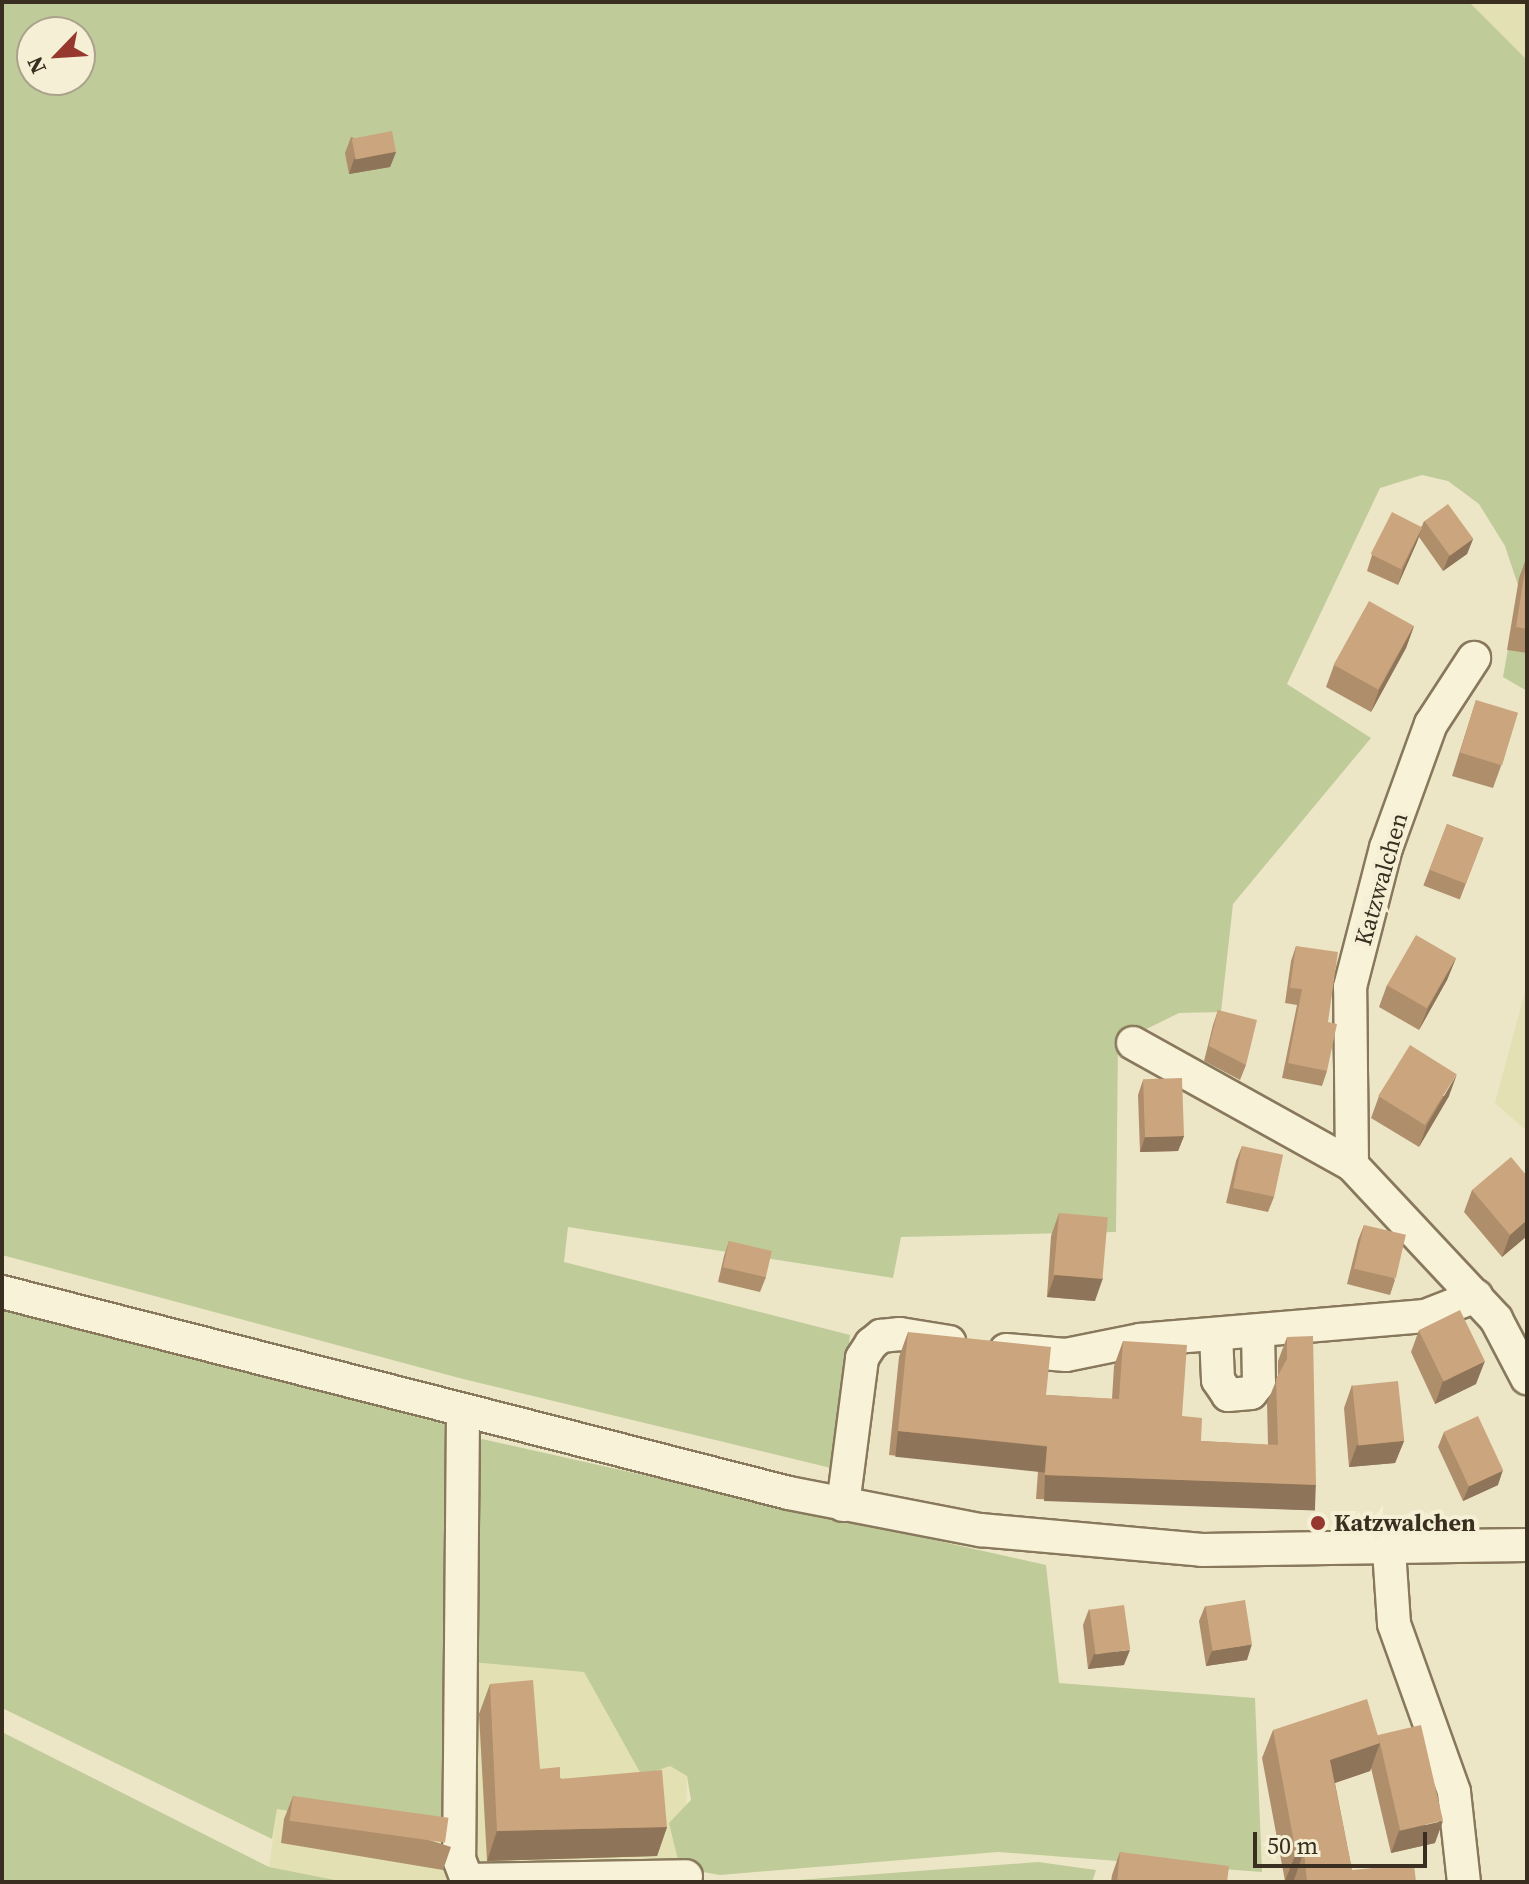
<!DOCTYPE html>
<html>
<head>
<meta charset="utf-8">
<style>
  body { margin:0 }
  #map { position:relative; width:1529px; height:1884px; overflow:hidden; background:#ede6c6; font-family:"Source Serif 4",serif }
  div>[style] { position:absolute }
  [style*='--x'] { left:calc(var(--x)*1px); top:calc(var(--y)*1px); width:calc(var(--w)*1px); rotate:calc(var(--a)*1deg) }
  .farmland>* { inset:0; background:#e3e0b3 }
  .green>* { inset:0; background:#c0cb9a }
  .roads { filter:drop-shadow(2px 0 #88785c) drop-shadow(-2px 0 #88785c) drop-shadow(0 2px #88785c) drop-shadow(0 -2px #88785c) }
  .minor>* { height:32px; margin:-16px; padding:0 16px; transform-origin:16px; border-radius:16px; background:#f8f2d9 }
  .wall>* { inset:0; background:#af8e6c; transform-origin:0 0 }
  .shaded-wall>* { inset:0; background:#8e7458; transform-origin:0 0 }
  .building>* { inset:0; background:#cba57d; transform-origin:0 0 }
  .dots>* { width:22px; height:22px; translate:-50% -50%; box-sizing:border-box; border:4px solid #f5efd5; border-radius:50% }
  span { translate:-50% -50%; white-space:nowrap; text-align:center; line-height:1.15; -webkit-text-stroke:8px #f5efd5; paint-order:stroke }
  .street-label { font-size:24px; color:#392e1f }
  .poi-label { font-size:24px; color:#392e1f; font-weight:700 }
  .left { translate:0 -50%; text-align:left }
  .frame { position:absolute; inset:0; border:4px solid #392e1f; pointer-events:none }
  .north { position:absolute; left:16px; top:16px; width:80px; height:80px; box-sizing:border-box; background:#f5efd5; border:2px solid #aaa28c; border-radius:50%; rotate:245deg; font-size:22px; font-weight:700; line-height:32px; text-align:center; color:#392e1f }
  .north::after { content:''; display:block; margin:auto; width:28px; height:36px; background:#96382d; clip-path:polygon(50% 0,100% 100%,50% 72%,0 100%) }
  .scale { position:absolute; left:1253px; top:1832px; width:174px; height:36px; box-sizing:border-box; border:4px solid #392e1f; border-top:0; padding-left:10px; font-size:24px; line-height:28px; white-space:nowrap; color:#392e1f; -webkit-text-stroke:6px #f5efd5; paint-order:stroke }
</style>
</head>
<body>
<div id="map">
  <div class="farmland">
    <div style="clip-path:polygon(1469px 2px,1527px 2px,1527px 60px,1482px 16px)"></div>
    <div style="clip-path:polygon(1527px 984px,1527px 1131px,1495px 1103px)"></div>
    <div style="clip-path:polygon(470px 1662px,584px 1672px,642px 1776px,670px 1766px,687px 1776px,685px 1882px,345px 1882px,269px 1867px,277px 1809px)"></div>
  </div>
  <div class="green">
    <div style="clip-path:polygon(evenodd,2px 2px,1469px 2px,1527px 60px,1527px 691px,1503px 677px,1519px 588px,1505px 546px,1479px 504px,1448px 481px,1422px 475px,1380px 488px,1287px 684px,1371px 738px,1233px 904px,1221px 1012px,1179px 1013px,1118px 1043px,1116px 1232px,901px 1237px,893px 1278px,568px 1227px,564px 1262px,850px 1335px,835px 1469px,463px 1379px,2px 1255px,2px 2px,32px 32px,80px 32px,80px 80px,32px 80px,32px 32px)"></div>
    <div style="clip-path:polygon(2px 1307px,447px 1425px,454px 1836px,277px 1809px,272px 1839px,2px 1708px)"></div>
    <div style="clip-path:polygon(482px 1439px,1046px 1565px,1059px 1683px,1255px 1698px,1262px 1872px,998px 1852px,720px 1875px,680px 1868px,669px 1823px,691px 1800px,687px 1776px,670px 1766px,642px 1776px,584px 1672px,470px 1662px,469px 1455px)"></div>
    <div style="clip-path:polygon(2px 1732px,269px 1867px,345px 1882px,2px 1882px)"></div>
    <div style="clip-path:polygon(1038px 1862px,1096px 1870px,1092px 1882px,771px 1882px)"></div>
  </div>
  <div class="roads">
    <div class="minor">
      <div style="--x:1133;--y:1043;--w:251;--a:29.1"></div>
      <div style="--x:1352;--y:1165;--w:211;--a:46.9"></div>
      <div style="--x:1496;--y:1319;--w:67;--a:62.3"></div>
      <div style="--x:1352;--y:1165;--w:178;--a:-90.6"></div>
      <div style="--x:1350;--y:987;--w:144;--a:-75.5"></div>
      <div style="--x:1386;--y:848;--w:132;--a:-70.1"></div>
      <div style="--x:1431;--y:724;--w:79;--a:-56.9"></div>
      <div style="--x:2;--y:1292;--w:812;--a:14.33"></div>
      <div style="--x:789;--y:1493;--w:195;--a:11"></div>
      <div style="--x:980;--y:1530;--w:223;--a:5.1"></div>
      <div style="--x:1202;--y:1550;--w:325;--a:-0.9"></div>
      <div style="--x:1216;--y:1334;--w:46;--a:87.5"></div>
      <div style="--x:1218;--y:1380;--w:18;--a:56"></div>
      <div style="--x:1228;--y:1395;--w:23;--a:-5"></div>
      <div style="--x:1251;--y:1393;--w:13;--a:-51"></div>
      <div style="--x:1259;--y:1383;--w:51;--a:-91.1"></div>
      <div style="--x:1006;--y:1350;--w:60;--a:4.8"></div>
      <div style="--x:1066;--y:1355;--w:76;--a:-11.5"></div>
      <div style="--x:1140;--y:1340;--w:286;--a:-4.8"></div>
      <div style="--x:1425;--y:1316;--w:55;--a:-21.4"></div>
      <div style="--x:463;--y:1414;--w:445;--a:90.5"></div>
      <div style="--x:459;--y:1859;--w:22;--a:69"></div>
      <div style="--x:467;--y:1880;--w:219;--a:-1"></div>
      <div style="--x:843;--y:1505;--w:148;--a:-82.6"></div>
      <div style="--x:862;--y:1358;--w:17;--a:-57"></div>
      <div style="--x:871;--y:1344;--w:13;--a:-39"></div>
      <div style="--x:881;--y:1336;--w:19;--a:-6"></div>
      <div style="--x:900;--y:1334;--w:50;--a:9.3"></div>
      <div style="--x:1389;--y:1550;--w:74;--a:86.1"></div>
      <div style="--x:1394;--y:1624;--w:178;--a:70.3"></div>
      <div style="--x:1454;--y:1792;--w:91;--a:83.7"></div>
    </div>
  </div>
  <div class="wall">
    <div style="clip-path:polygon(351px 137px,396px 152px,390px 167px,349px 174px,345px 153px)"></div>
    <div style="clip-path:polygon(1424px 521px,1473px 539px,1467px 554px,1443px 571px,1419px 537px,1398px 585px,1367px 571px,1372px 555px,1422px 526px)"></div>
    <div style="clip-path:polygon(1527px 556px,1527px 653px,1507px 650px,1519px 578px)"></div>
    <div style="clip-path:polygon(1414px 626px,1406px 648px,1371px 712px,1326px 687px,1334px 665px)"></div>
    <div style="clip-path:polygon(1476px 700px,1501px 766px,1493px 788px,1452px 776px)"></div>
    <div style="left:1447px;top:824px;width:39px;height:66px;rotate:21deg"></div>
    <div style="clip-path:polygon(1296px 946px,1328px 1022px,1327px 1071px,1322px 1086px,1282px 1078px,1297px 1005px,1285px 1003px,1291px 961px)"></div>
    <div style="clip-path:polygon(1456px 958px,1447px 980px,1419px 1030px,1379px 1007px,1387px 985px)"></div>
    <div style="clip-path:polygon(1218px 1010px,1246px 1065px,1240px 1080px,1204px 1061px,1213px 1025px)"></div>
    <div style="clip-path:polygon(1143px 1080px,1184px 1136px,1178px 1151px,1140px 1152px,1138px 1095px)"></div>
    <div style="clip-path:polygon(1379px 1096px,1449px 1096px,1419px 1147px,1371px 1118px)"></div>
    <div style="clip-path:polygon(1242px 1146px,1274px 1197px,1268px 1212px,1226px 1203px,1236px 1161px)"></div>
    <div style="clip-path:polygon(1527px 1176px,1527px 1236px,1502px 1257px,1464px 1212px,1472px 1190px)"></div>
    <div style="clip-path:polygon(1059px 1213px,1095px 1301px,1047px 1297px,1051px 1236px)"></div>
    <div style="clip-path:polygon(1364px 1225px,1395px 1280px,1390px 1295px,1347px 1284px,1358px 1240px)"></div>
    <div style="clip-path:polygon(729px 1241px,766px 1277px,760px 1292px,718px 1282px,724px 1256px)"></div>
    <div style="clip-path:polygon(1419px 1330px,1476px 1384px,1435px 1404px,1411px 1352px)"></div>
    <div style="clip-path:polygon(908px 1332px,1046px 1395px,1112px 1399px,1114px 1366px,1123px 1341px,1201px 1441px,1268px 1445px,1267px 1403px,1278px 1376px,1278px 1361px,1287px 1337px,1316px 1485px,1307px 1510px,1036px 1499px,1038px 1471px,889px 1455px,899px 1357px)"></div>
    <div style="clip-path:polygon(1352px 1385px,1404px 1441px,1395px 1463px,1349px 1467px,1344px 1408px)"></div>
    <div style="clip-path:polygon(1444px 1432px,1498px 1485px,1463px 1501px,1438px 1447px)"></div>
    <div style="clip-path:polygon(1205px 1606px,1247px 1660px,1206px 1666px,1199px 1621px)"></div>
    <div style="clip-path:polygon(1089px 1609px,1124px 1665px,1088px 1669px,1083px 1625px)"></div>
    <div style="clip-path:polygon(490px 1684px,540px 1769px,667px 1827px,657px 1856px,487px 1861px,479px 1714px)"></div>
    <div style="clip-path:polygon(1273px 1730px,1378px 1735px,1435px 1843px,1391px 1853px,1371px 1768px,1370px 1771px,1335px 1783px,1352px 1870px,1416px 1882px,1294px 1882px,1294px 1880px,1285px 1881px,1262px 1758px)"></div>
    <div style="clip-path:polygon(293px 1796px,451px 1847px,443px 1870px,281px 1843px,284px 1819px)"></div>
    <div style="clip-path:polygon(1120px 1852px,1227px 1882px,1111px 1882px,1112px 1875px)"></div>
  </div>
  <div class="shaded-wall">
    <div style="clip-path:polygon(396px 152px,390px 167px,349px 174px,354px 159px)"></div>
    <div style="clip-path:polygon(1422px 527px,1417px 542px,1398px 585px,1403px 569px)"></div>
    <div style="clip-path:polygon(1473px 539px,1467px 554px,1443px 571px,1449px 556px)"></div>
    <div style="clip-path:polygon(1414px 626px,1406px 648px,1371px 712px,1379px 690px)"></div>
    <div style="clip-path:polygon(1456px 958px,1447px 980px,1419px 1030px,1428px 1008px)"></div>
    <div style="clip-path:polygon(1457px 1074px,1449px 1096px,1419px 1147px,1427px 1125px)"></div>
    <div style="clip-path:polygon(1184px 1136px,1178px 1151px,1140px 1152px,1145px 1137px)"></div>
    <div style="clip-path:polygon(1527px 1220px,1527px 1236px,1502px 1257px,1510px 1235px)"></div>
    <div style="clip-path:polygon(1055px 1275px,1103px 1278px,1095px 1301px,1047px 1297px)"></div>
    <div style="clip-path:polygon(1485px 1361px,1476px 1384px,1435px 1404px,1443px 1381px)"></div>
    <div style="left:898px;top:1431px;width:150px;height:26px;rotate:6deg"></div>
    <div style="clip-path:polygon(1404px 1441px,1395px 1463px,1349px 1467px,1357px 1445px)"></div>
    <div style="clip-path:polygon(1503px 1470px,1498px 1485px,1463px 1501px,1469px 1486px)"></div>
    <div style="left:1045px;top:1475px;width:271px;height:26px;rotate:2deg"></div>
    <div style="clip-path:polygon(1252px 1644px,1247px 1660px,1206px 1666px,1212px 1651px)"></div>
    <div style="clip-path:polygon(1130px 1650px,1124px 1665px,1088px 1669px,1094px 1654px)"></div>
    <div style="clip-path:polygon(1380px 1743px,1370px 1771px,1320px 1788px,1330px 1760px)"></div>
    <div style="clip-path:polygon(1443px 1821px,1435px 1843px,1391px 1853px,1399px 1831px)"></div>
    <div style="clip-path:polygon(667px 1827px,657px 1856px,487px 1861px,497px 1831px)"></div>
    <div style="clip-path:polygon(1304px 1851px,1294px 1880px,1285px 1881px,1296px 1853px)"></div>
  </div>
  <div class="building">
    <div style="left:392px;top:131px;width:21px;height:41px;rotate:79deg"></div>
    <div style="left:1448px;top:504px;width:43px;height:29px;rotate:54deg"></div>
    <div style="left:1392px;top:512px;width:34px;height:47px;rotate:27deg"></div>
    <div style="clip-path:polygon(1527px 557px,1527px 629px,1516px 627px)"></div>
    <div style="left:1369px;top:601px;width:51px;height:73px;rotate:29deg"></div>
    <div style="left:1476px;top:700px;width:44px;height:55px;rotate:17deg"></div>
    <div style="left:1447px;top:824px;width:39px;height:49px;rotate:21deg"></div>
    <div style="left:1416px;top:935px;width:46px;height:58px;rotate:30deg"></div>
    <div style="clip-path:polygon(1296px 946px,1338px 952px,1328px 1022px,1337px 1024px,1327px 1071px,1288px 1063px,1302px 989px,1290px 988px)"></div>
    <div style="clip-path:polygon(1218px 1010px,1257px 1020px,1246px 1065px,1209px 1046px)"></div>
    <div style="left:1410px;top:1045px;width:55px;height:60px;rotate:32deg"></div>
    <div style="left:1182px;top:1078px;width:58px;height:39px;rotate:88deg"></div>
    <div style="left:1242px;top:1146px;width:42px;height:43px;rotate:12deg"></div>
    <div style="clip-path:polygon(1511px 1157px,1527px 1176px,1527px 1220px,1510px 1235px,1472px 1190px)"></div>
    <div style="left:1059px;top:1213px;width:49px;height:62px;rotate:5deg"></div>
    <div style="left:1364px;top:1225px;width:43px;height:45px;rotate:13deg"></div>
    <div style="left:729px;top:1241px;width:44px;height:27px;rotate:13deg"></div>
    <div style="left:1460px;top:1310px;width:57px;height:46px;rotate:64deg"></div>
    <div style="clip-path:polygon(908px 1332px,1051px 1347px,1046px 1395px,1119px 1399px,1123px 1341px,1187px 1345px,1182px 1416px,1202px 1418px,1201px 1441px,1278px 1445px,1276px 1379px,1287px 1359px,1287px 1337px,1313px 1336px,1316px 1485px,1045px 1475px,1047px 1446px,898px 1431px)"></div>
    <div style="left:1398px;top:1381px;width:60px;height:46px;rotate:84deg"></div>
    <div style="left:1478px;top:1416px;width:60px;height:38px;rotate:65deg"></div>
    <div style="left:1245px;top:1600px;width:45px;height:40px;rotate:81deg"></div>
    <div style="left:1124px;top:1605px;width:45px;height:35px;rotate:82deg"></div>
    <div style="clip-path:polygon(533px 1680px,540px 1769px,560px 1767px,560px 1779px,662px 1770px,667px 1827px,497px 1831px,490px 1684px)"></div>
    <div style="clip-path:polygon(1367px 1699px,1380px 1743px,1330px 1760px,1352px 1870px,1414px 1864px,1416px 1882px,1307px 1882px,1304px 1851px,1296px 1853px,1273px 1730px)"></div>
    <div style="left:1421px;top:1725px;width:98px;height:44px;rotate:77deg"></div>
    <div style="left:293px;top:1796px;width:157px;height:25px;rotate:8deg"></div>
    <div style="clip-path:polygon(1120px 1852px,1229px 1866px,1227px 1882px,1117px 1882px)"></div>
  </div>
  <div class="dots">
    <div style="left:1318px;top:1523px;background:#96382d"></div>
  </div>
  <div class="street-label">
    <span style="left:1381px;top:879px;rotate:-74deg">Katzwalchen</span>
  </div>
  <div class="poi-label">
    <span class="left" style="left:1334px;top:1523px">Katzwalchen</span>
  </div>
  <div class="frame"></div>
  <div class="north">N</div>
  <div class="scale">50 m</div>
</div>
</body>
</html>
